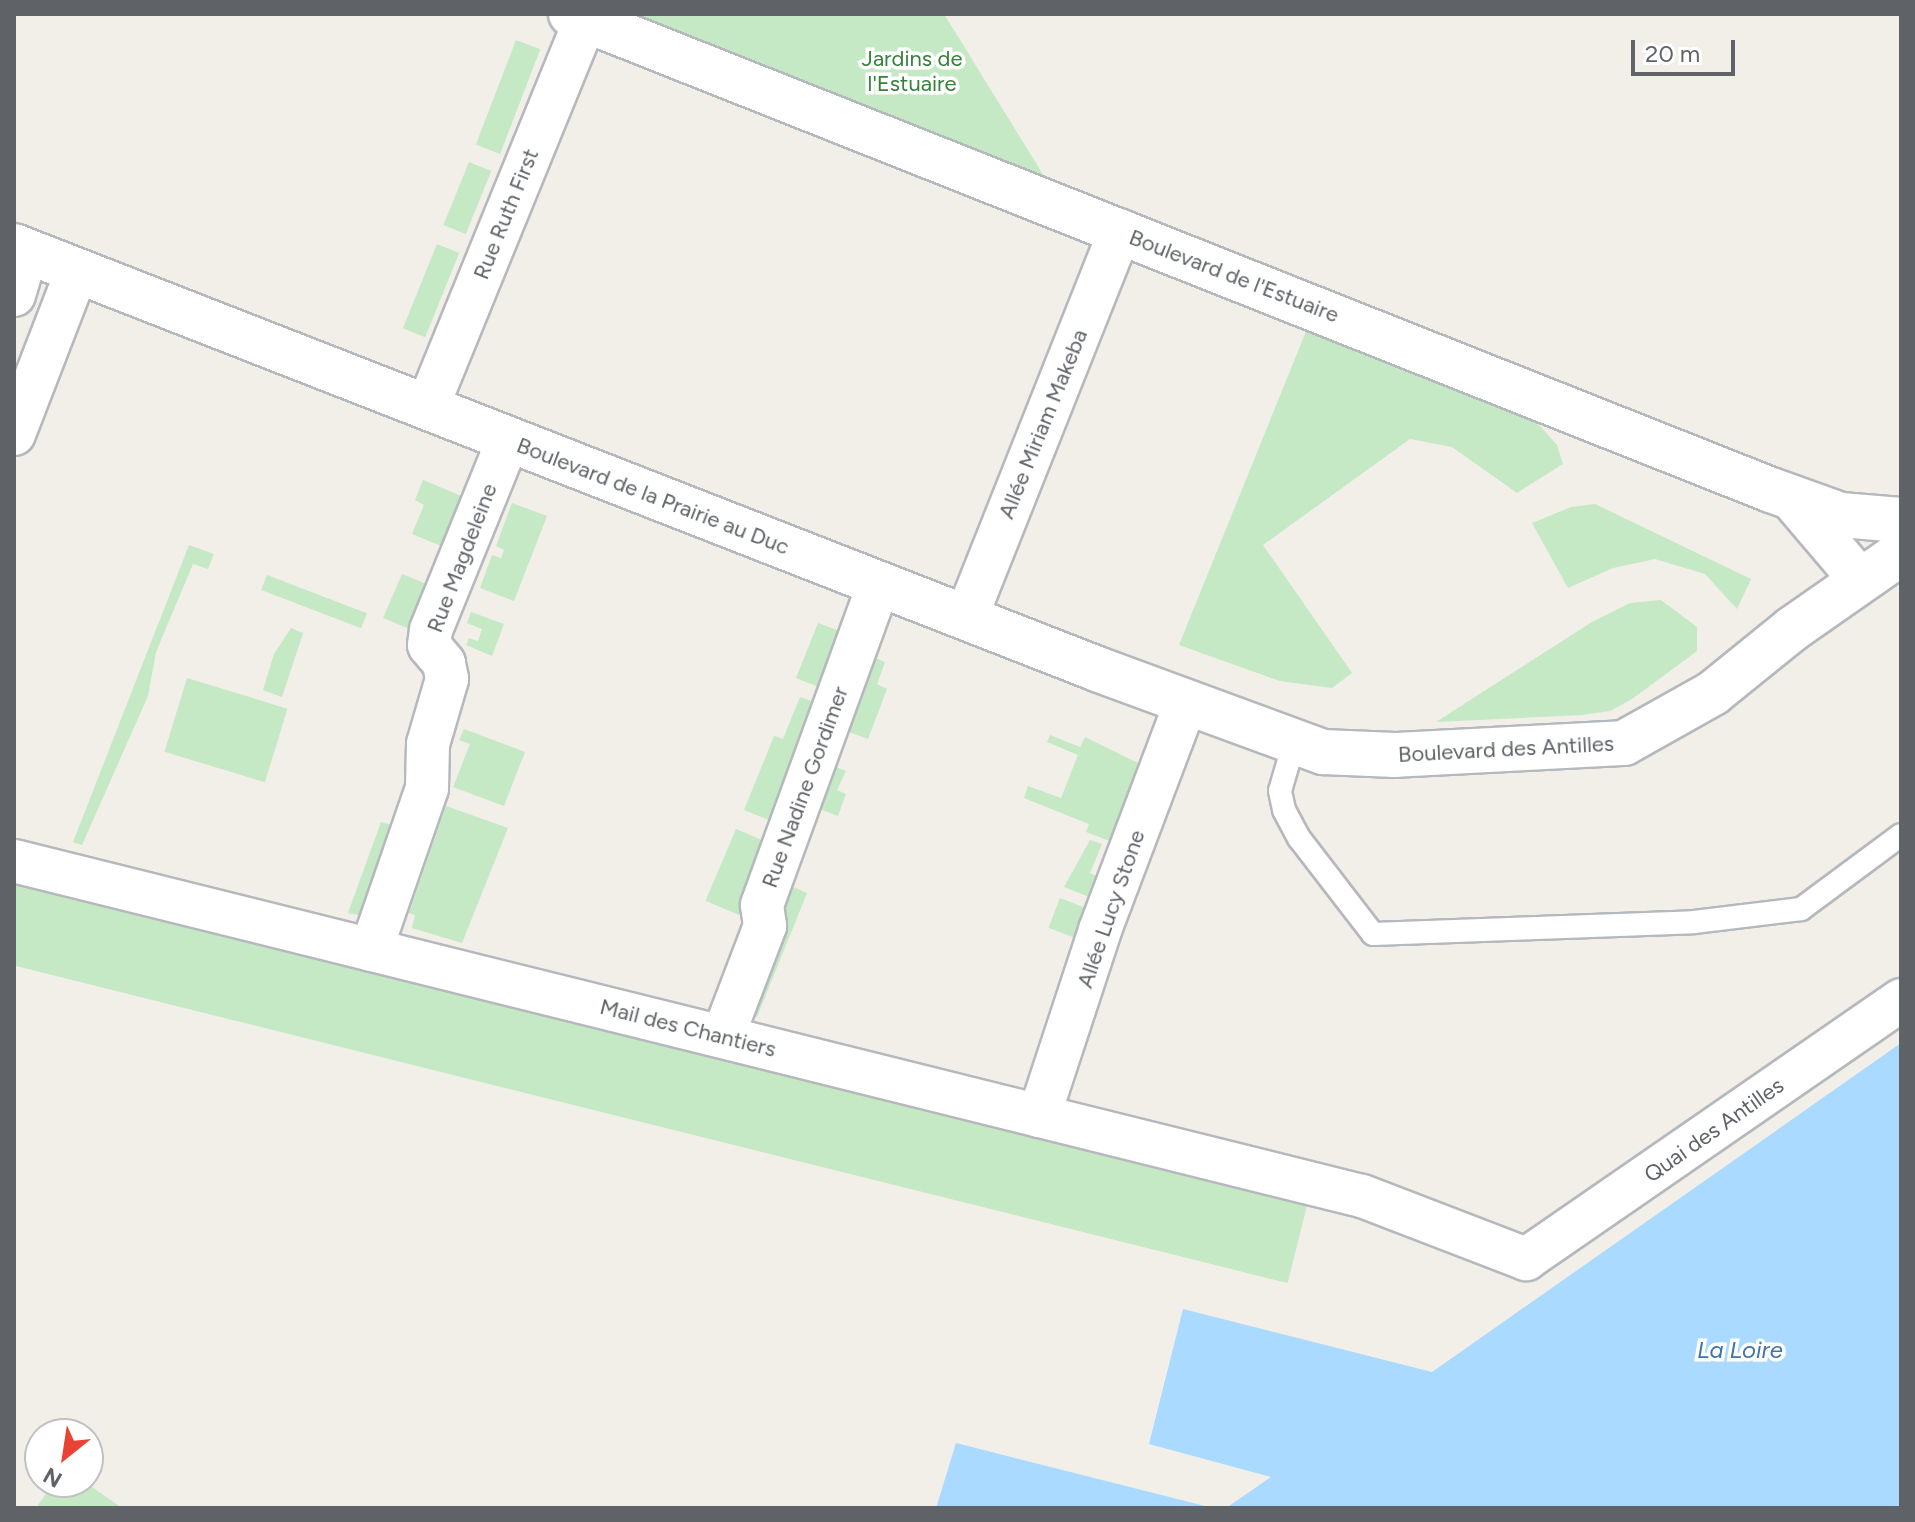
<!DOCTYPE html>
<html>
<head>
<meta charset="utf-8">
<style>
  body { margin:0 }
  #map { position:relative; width:1915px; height:1522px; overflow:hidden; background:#f1efe8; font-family:Figtree,sans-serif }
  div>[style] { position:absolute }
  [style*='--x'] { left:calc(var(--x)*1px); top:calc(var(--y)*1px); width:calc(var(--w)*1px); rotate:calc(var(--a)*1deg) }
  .green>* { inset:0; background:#c5e8c5; transform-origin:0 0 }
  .water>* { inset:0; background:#aadaff }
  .roads { filter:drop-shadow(2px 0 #b5b8bc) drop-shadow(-2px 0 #b5b8bc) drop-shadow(0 2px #b5b8bc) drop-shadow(0 -2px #b5b8bc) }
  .lane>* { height:22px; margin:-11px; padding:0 11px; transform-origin:11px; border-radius:11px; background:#fff }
  .street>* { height:42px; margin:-21px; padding:0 21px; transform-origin:21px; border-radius:21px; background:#fff }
  .secondary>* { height:44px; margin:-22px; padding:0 22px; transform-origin:22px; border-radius:22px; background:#fff }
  span { translate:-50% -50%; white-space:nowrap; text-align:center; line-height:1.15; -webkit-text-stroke:7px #fff; paint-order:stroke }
  .park-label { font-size:22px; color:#348238 }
  .street-label { font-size:22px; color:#5f6368 }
  .water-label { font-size:24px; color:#4174aa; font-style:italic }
  .frame { position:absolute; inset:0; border:16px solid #5f6368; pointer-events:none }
  .north { position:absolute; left:24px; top:1418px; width:80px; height:80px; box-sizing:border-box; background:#fff; border:2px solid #bfc1c3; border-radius:50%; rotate:210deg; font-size:22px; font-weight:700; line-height:32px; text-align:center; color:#5f6368 }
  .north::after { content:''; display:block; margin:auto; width:28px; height:36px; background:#ea4335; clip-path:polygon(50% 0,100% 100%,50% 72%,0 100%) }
  .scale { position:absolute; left:1631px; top:40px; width:104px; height:36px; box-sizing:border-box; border:4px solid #5f6368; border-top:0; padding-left:10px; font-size:24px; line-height:28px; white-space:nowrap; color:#5f6368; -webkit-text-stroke:6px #fff; paint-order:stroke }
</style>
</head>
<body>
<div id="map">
  <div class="green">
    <div style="clip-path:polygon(606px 14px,944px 14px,1050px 186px)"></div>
    <div style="left:516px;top:40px;width:26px;height:112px;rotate:21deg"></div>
    <div style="left:469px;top:162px;width:24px;height:68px;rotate:22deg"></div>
    <div style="left:437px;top:244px;width:24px;height:91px;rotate:22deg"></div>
    <div style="clip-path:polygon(1307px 329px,1509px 406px,1540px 426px,1557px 445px,1563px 464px,1517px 493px,1452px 447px,1410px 439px,1263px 545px,1352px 673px,1332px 688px,1280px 681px,1179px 645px)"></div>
    <div style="clip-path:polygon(423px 480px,471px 500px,451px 550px,412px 534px,424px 505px,415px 500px)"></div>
    <div style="clip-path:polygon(512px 503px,547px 516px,514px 601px,480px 588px,492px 555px,501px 558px,504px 550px,496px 546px)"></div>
    <div style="clip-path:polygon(1595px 504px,1751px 579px,1737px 609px,1705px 574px,1655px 559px,1613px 568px,1568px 588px,1532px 523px,1571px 507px)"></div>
    <div style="clip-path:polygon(189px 545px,214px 554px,208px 569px,193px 564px,156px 652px,148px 696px,82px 845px,73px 842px)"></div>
    <div style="clip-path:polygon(402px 574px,429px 585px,417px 632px,383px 618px)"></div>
    <div style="left:267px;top:575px;width:107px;height:16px;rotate:21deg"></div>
    <div style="clip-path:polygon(1661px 600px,1697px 627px,1697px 651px,1632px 699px,1610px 711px,1582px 715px,1436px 722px,1592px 622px,1630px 603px)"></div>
    <div style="clip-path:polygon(471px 612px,504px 624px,492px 656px,466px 645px,469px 638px,478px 641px,482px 629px,467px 623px)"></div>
    <div style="clip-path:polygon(818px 623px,845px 633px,831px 692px,796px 678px)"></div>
    <div style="clip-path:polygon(291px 628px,303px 633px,282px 697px,263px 690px,274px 654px)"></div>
    <div style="clip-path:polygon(864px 653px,885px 662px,877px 684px,887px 689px,868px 739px,841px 729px)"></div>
    <div style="left:187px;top:678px;width:105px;height:77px;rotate:17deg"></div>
    <div style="clip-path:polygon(800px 697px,828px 707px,781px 825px,744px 810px,774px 736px,783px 739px)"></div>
    <div style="clip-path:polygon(464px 729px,525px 752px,504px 806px,453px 787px,470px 744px,459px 740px)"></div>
    <div style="clip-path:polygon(1050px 735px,1080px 747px,1085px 737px,1150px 769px,1115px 843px,1086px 832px,1089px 824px,1024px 798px,1028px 786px,1061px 798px,1078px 755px,1047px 742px)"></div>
    <div style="clip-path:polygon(829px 764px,846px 771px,837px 790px,846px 794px,838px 816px,812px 806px)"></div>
    <div style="clip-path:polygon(446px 806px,508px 828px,462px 943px,412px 928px,415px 915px,409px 913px)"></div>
    <div style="clip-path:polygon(381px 822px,391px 825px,373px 918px,348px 913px)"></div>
    <div style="left:736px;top:829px;width:43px;height:78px;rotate:23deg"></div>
    <div style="clip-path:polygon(1090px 840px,1102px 844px,1090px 873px,1100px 878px,1092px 898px,1064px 887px)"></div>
    <div style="left:14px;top:881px;width:1333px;height:82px;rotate:14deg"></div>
    <div style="clip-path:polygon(782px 882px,807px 893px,757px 1017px,741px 1014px)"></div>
    <div style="left:1060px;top:898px;width:39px;height:32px;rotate:21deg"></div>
    <div style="clip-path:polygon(54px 1482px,85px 1482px,122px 1508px,36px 1508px)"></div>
  </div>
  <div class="water">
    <div style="clip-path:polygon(1901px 1043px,1901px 1508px,1226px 1508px,1271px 1477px,1149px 1444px,1183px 1309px,1432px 1372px)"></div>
    <div style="clip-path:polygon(956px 1443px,1213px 1508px,936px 1508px)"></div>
  </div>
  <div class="roads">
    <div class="lane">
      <div style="--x:1294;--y:743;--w:50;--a:106.3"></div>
      <div style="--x:1280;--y:791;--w:19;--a:78"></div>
      <div style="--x:1284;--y:810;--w:32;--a:62"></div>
      <div style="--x:1299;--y:838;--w:121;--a:52.4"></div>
      <div style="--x:1373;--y:934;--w:321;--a:-2.1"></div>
      <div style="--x:1694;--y:922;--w:108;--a:-6.9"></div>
      <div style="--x:1801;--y:909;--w:124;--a:-36.5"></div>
    </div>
    <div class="street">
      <div style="--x:14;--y:295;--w:46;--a:-73.5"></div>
      <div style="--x:427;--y:408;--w:419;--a:-67.8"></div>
      <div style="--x:14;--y:434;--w:175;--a:-68.9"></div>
      <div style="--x:1789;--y:496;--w:97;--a:49.6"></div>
      <div style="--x:1852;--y:570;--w:19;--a:96"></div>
      <div style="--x:966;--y:618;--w:417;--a:-68.3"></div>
      <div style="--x:14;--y:861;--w:1389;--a:13.96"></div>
      <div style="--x:1362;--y:1196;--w:176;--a:21"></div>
      <div style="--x:1526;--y:1259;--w:456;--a:-34.6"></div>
      <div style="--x:371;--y:950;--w:171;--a:-70.9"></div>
      <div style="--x:427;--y:788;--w:44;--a:-88.7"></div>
      <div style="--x:428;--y:744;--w:68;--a:-73.7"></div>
      <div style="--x:447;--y:679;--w:16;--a:-101"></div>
      <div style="--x:444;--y:663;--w:23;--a:-130"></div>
      <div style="--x:429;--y:645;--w:15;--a:-82"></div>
      <div style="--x:431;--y:630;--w:205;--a:-67.9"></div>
      <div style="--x:723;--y:1036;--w:118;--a:-69.1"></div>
      <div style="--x:765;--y:926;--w:21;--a:-98"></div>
      <div style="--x:762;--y:905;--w:342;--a:-70"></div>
      <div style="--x:1039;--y:1116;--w:196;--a:-71.8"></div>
      <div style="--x:1100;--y:930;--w:243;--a:-69.3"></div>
    </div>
    <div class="secondary">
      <div style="--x:571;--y:14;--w:1291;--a:21.64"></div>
      <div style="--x:1771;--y:490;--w:74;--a:19.7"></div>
      <div style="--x:1841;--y:515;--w:60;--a:4.8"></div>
      <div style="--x:14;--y:246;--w:1163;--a:21.33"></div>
      <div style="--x:1097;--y:669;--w:241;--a:20.2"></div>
      <div style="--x:1323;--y:752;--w:72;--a:2.4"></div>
      <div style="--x:1395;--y:755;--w:229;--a:-3"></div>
      <div style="--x:1624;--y:743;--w:102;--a:-29.3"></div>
      <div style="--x:1713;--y:693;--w:102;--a:-39"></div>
      <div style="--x:1792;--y:629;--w:133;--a:-34.9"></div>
    </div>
  </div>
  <div class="park-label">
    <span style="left:912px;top:71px">Jardins de<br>l'Estuaire</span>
  </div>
  <div class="street-label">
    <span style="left:506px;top:214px;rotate:-68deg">Rue Ruth First</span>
    <span style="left:1234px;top:276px;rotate:21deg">Boulevard de l'Estuaire</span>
    <span style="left:1043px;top:424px;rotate:-68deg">Allée Miriam Makeba</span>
    <span style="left:653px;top:496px;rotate:21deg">Boulevard de la Prairie au Duc</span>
    <span style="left:462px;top:558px;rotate:-69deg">Rue Magdeleine</span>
    <span style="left:1506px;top:749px;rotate:-3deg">Boulevard des Antilles</span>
    <span style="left:805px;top:787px;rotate:-70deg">Rue Nadine Gordimer</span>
    <span style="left:1111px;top:909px;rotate:-71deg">Allée Lucy Stone</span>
    <span style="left:688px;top:1028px;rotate:14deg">Mail des Chantiers</span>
    <span style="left:1714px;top:1130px;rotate:-35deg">Quai des Antilles</span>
  </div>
  <div class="water-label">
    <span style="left:1740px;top:1350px">La Loire</span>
  </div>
  <div class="frame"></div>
  <div class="north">N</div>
  <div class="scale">20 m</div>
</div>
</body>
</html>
